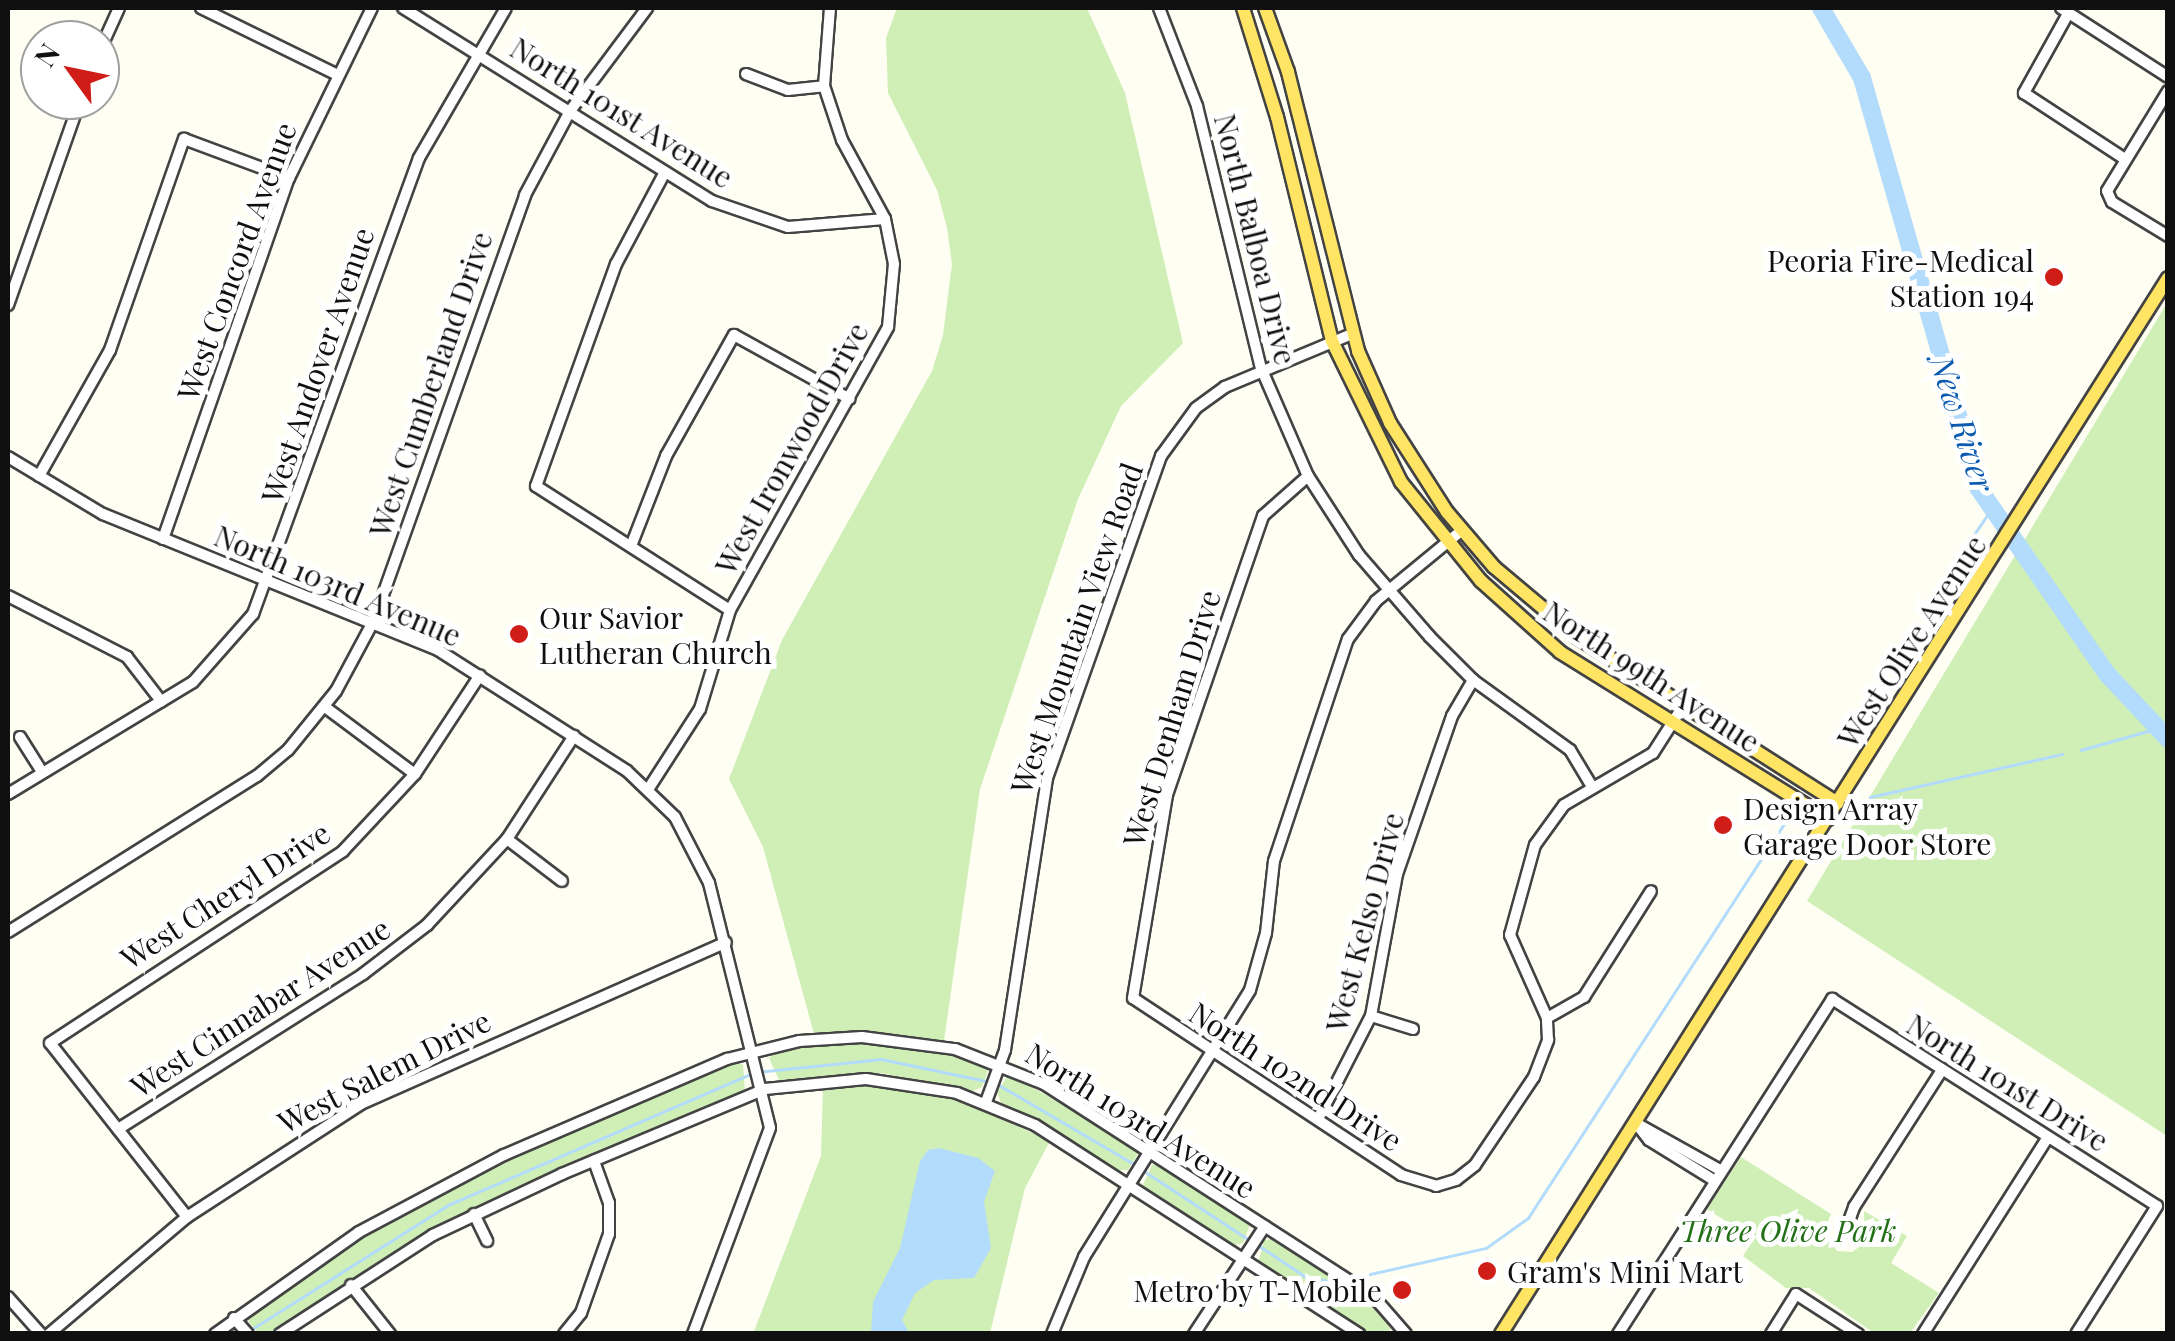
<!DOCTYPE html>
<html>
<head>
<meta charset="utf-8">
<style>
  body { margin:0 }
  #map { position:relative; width:2175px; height:1341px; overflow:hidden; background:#fffef3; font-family:"Playfair Display",serif }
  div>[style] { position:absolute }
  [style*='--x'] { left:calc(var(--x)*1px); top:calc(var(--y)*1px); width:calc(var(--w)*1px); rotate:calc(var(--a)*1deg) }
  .green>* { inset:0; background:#d0efb7 }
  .water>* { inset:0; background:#b2dbfc }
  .stream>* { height:2.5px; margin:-1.25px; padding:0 1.25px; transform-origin:1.25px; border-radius:1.25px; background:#b2dbfc }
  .river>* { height:18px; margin:-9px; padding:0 9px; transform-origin:9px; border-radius:9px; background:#b2dbfc }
  .roads { filter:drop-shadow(2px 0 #434343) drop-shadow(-2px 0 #434343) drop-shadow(0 2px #434343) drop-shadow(0 -2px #434343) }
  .minor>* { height:10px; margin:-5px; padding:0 5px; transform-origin:5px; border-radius:5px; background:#fff }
  .major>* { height:12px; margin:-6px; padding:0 6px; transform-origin:6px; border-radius:6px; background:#ffe563 }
  .dots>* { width:28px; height:28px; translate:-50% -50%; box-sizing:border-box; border:5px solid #fff; border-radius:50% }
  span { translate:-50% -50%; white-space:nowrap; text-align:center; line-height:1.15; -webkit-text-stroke:10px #fff; paint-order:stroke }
  .street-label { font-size:30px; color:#101010 }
  .poi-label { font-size:30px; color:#101010 }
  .right { translate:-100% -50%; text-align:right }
  .left { translate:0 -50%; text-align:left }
  .park-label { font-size:30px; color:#247018; font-style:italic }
  .water-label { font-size:32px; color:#0b5cb0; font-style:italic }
  .frame { position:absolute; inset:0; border:10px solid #101010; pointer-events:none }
  .north { position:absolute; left:20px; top:20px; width:100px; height:100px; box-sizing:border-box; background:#fff; border:2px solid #9f9f9f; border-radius:50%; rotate:303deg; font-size:28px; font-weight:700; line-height:40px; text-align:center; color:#101010 }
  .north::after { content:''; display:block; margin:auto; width:35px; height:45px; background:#d01d18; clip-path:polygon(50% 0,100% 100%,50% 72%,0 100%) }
</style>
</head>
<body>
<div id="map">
  <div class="green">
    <div style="clip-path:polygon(897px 8px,1087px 8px,1125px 93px,1183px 343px,1121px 406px,1078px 499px,980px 789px,944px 1041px,889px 1033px,814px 1034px,763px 847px,729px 779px,782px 640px,932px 371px,943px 335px,952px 264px,947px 228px,937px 190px,888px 93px,886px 38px)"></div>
    <div style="clip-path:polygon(2167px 303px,2167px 1136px,1807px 901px)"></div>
    <div style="clip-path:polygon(875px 1042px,956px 1053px,988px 1070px,982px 1087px,971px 1092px,882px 1073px,779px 1080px,769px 1058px,777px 1050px)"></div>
    <div style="clip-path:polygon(734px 1061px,743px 1065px,745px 1090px,470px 1210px,272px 1333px,258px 1333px,249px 1322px,248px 1313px,361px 1235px,507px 1157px)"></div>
    <div style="clip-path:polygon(1009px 1074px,1134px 1146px,1138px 1154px,1128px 1170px,1114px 1170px,1001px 1103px,997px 1092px)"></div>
    <div style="clip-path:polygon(883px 1085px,952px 1096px,1050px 1141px,1025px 1188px,990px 1333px,753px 1334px,821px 1156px,823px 1086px)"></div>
    <div style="clip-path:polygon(1741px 1157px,1831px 1214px,1824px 1231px,1837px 1251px,1852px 1252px,1865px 1243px,1864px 1211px,1907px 1236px,1891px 1263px,1939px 1293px,1910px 1333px,1874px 1333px,1809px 1288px,1786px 1288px,1743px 1256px,1754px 1239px,1707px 1209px)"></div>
    <div style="clip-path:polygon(1160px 1163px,1251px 1222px,1243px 1243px,1231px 1246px,1142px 1187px,1152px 1165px)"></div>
    <div style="clip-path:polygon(1274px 1237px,1376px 1302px,1391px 1330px,1368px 1333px,1258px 1263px,1264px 1241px)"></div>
  </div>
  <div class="water">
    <div style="clip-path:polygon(939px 1148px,978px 1158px,995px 1171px,984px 1202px,991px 1248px,974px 1278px,934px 1280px,915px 1293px,902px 1320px,909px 1333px,871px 1333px,873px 1302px,900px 1248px,920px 1161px,928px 1150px)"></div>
  </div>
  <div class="stream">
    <div style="--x:1950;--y:570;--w:75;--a:-55.9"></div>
    <div style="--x:2081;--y:750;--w:80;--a:-15.9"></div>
    <div style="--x:1870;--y:797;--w:197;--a:-12.6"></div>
    <div style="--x:758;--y:1072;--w:124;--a:-6"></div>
    <div style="--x:881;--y:1059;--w:112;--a:11.8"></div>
    <div style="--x:999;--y:1085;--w:156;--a:30.3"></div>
    <div style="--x:1141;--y:1169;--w:131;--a:33.2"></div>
    <div style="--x:1258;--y:1245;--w:58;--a:33.7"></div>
    <div style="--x:1306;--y:1277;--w:35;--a:10"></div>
    <div style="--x:1357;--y:1277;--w:132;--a:-12.7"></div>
    <div style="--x:1486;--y:1248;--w:52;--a:-35.5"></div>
    <div style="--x:1528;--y:1218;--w:476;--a:-57"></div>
    <div style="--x:252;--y:1329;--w:232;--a:-32.3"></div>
    <div style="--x:448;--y:1205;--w:330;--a:-23.4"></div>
  </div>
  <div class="river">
    <div style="--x:1821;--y:8;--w:81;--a:59.6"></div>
    <div style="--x:1862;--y:78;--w:427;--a:74.1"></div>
    <div style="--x:1979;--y:489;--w:226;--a:55.3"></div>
    <div style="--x:2108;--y:675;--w:88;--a:46.8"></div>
  </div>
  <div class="roads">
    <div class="minor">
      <div style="--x:201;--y:8;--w:150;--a:26.1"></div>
      <div style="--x:403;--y:8;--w:364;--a:32"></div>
      <div style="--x:712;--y:201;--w:80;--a:18.9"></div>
      <div style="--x:788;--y:227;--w:97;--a:-4.7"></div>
      <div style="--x:1159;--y:8;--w:105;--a:68.8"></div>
      <div style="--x:1197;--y:106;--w:270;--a:76.3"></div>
      <div style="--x:1261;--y:368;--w:118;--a:66.5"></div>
      <div style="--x:1308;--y:476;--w:94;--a:57.2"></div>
      <div style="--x:1359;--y:555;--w:108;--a:49.1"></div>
      <div style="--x:1430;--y:637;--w:61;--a:45"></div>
      <div style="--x:1473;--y:680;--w:120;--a:35.8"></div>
      <div style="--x:1570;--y:750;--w:41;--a:59"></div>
      <div style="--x:2061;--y:8;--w:127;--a:32.8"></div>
      <div style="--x:2069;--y:12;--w:93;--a:119.1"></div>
      <div style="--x:2024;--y:93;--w:121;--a:33.2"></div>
      <div style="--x:100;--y:50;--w:46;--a:-65.7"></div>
      <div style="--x:746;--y:74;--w:45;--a:20.9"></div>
      <div style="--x:788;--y:90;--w:36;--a:-6"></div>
      <div style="--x:2168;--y:91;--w:117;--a:121.4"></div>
      <div style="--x:2107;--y:191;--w:12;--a:66"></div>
      <div style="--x:2112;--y:202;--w:66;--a:31.3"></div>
      <div style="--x:665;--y:172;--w:104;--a:118"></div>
      <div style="--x:616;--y:264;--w:236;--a:109.8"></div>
      <div style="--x:536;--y:486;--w:230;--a:32.6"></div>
      <div style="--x:8;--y:305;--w:217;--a:-70.6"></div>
      <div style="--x:8;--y:457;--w:111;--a:31"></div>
      <div style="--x:103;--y:514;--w:362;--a:22.1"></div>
      <div style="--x:438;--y:650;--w:224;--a:32.6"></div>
      <div style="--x:627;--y:771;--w:66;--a:43.8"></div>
      <div style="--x:675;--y:817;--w:74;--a:62.7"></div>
      <div style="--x:709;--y:883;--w:252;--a:76"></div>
      <div style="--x:770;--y:1128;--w:220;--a:110.5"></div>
      <div style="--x:39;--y:476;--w:145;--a:-60.6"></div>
      <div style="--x:110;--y:350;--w:224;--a:-70.7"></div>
      <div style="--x:184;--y:139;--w:112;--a:20.4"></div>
      <div style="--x:1308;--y:476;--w:60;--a:138.4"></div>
      <div style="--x:1263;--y:516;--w:295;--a:109"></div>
      <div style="--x:1167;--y:795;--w:206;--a:99.5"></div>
      <div style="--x:1133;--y:998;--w:321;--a:33.4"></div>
      <div style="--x:1401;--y:1175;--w:37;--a:17"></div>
      <div style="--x:1436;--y:1186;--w:21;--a:-17"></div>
      <div style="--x:1456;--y:1180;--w:24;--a:-38"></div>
      <div style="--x:1475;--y:1165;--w:106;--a:-56.2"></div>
      <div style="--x:1534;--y:1077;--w:40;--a:-69"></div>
      <div style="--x:1548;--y:1040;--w:22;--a:-93"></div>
      <div style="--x:1547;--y:1018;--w:91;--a:-114"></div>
      <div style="--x:1510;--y:935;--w:93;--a:-74.5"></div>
      <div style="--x:1535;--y:845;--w:49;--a:-54.1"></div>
      <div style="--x:1564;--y:805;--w:103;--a:-30.3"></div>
      <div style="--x:1653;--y:753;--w:56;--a:-57.4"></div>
      <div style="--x:163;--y:539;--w:382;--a:-70.8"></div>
      <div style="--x:289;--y:178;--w:189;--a:-64"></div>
      <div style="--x:631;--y:546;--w:97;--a:-68.7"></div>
      <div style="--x:666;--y:456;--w:139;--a:-60.7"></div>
      <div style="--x:734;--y:335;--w:132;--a:28.9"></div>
      <div style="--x:8;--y:596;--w:134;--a:27.1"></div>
      <div style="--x:127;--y:657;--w:56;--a:52.3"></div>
      <div style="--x:325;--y:707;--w:112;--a:36.7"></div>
      <div style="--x:20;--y:737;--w:41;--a:57.8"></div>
      <div style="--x:649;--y:788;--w:94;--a:-57.2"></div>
      <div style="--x:700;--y:709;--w:103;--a:-73.1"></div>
      <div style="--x:730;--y:610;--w:324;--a:-60.8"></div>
      <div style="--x:888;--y:327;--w:63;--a:-84.6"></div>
      <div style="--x:894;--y:264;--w:46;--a:-101.3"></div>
      <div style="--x:885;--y:219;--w:90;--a:-118.6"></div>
      <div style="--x:842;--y:140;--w:57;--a:-108.4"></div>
      <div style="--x:824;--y:86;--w:78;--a:-85.6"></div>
      <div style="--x:8;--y:794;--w:216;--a:-31.2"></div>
      <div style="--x:193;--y:682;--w:91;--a:-48.6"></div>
      <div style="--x:253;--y:614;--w:485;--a:-70"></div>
      <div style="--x:419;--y:158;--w:173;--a:-59.9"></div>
      <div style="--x:507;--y:839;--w:69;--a:37.4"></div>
      <div style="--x:8;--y:932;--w:294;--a:-32.1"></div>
      <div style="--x:257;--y:776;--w:40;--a:-40"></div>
      <div style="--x:288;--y:750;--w:76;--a:-50.9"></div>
      <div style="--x:336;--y:691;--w:81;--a:-61.8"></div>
      <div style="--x:374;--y:620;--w:451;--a:-70.4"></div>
      <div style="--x:525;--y:195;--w:95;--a:-61.8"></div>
      <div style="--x:570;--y:111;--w:129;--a:-53.2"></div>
      <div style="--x:1371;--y:1016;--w:44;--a:17.2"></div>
      <div style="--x:1547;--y:1018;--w:43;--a:-29.6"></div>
      <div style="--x:1584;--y:997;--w:125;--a:-57.7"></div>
      <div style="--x:986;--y:1102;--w:55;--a:-69.9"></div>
      <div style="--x:1005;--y:1050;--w:275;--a:-81.2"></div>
      <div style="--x:1047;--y:778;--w:342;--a:-70.5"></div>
      <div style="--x:1161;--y:456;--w:59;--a:-53.9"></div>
      <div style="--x:1196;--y:408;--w:36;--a:-36"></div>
      <div style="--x:1225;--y:387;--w:138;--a:-22.7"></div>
      <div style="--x:1318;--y:1119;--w:116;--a:-62.8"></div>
      <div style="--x:1371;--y:1016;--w:144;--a:-79.6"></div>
      <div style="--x:1397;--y:874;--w:167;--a:-70.8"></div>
      <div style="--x:1452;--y:716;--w:42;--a:-59.7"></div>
      <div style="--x:1635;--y:1122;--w:23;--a:52"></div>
      <div style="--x:1649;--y:1140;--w:78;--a:31.8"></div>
      <div style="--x:1636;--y:1123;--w:98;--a:29.2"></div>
      <div style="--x:118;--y:1129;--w:290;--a:-32.3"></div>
      <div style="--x:363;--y:974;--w:81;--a:-37.4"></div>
      <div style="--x:427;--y:925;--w:117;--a:-47.1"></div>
      <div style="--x:507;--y:839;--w:123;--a:-57"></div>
      <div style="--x:474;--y:1214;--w:30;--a:64"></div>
      <div style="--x:187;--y:1217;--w:221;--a:-128.2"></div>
      <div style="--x:50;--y:1043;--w:350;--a:-33.2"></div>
      <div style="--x:343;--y:851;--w:105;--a:-46.9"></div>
      <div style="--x:415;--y:774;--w:118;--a:-56.7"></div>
      <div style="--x:1845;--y:1232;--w:27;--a:-70"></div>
      <div style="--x:1854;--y:1207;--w:163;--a:-57.3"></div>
      <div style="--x:351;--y:1285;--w:63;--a:51.5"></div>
      <div style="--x:8;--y:1297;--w:50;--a:48.3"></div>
      <div style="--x:234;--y:1318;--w:21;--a:49"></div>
      <div style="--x:49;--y:1334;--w:181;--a:-40.3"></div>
      <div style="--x:187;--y:1217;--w:207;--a:-33"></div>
      <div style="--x:361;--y:1104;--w:399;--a:-23.9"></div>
      <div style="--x:215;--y:1334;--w:176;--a:-35.3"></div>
      <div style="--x:359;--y:1232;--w:164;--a:-28"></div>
      <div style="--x:504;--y:1155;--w:243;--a:-23.3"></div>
      <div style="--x:727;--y:1059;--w:74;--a:-14"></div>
      <div style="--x:799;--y:1041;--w:63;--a:-3.6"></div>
      <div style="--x:862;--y:1037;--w:94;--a:7.4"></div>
      <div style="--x:955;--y:1049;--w:96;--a:21.5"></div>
      <div style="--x:1044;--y:1084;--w:391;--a:32.8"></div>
      <div style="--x:1373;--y:1296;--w:50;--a:49"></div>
      <div style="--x:280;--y:1334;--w:182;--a:-32.9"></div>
      <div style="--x:433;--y:1235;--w:143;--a:-25.3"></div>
      <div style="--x:562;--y:1174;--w:220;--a:-22.7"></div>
      <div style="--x:765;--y:1089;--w:101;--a:-5.7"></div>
      <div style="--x:866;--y:1079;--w:92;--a:8.7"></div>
      <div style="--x:957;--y:1093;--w:84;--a:22.3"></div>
      <div style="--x:1035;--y:1125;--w:386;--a:32.8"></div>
      <div style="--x:564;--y:1334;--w:27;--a:-51"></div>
      <div style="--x:581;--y:1313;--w:84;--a:-70.5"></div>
      <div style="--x:609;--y:1234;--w:31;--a:-90"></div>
      <div style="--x:609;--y:1203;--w:45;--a:-109.7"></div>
      <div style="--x:1052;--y:1334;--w:83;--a:-67.4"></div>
      <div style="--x:1084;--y:1257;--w:314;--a:-58.1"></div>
      <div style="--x:1250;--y:990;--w:59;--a:-74.3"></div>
      <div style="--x:1266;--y:933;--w:72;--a:-83.7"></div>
      <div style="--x:1274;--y:861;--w:234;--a:-71.6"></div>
      <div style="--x:1348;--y:639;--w:47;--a:-53.6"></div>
      <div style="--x:1376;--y:601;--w:112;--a:-39.5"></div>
      <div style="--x:1194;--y:1334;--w:129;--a:-56.7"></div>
      <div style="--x:1618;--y:1334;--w:398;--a:-57.4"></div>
      <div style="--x:1832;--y:999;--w:385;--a:32.5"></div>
      <div style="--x:2157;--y:1206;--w:151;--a:122.3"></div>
      <div style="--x:1771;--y:1334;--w:47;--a:-58"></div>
      <div style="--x:1796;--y:1294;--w:74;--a:32.8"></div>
      <div style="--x:1923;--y:1334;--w:233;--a:-57.6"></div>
    </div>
    <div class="major">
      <div style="--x:1243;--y:8;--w:114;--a:72.7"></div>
      <div style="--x:1277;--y:117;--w:231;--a:76.2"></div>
      <div style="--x:1332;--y:341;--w:157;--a:63.9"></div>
      <div style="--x:1401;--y:482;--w:127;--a:51.1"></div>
      <div style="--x:1481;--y:581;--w:106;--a:41.9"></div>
      <div style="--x:1560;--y:652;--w:316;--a:31.9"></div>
      <div style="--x:1265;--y:8;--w:68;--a:70.2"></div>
      <div style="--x:1288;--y:72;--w:288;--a:75.9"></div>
      <div style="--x:1358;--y:351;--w:79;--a:66"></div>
      <div style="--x:1390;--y:423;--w:106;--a:57.4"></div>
      <div style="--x:1447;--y:512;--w:72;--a:49.5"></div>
      <div style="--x:1494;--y:567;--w:109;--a:40.1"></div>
      <div style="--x:1577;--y:637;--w:309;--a:32.5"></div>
      <div style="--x:1501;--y:1334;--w:1249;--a:-57.72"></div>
    </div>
  </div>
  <div class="dots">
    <div style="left:2054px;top:277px;background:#d01d18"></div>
    <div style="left:519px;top:634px;background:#d01d18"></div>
    <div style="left:1723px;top:825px;background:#d01d18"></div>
    <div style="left:1487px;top:1271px;background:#d01d18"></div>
    <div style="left:1402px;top:1290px;background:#d01d18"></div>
  </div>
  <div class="street-label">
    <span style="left:622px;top:112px;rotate:32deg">North 101st Avenue</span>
    <span style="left:1256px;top:239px;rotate:76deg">North Balboa Drive</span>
    <span style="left:236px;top:261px;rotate:-70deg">West Concord Avenue</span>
    <span style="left:317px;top:365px;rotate:-71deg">West Andover Avenue</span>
    <span style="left:430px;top:384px;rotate:-71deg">West Cumberland Drive</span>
    <span style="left:791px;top:448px;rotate:-61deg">West Ironwood Drive</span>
    <span style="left:338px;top:585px;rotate:23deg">North 103rd Avenue</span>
    <span style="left:1076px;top:628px;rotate:-71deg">West Mountain View Road</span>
    <span style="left:1911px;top:641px;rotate:-57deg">West Olive Avenue</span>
    <span style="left:1652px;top:676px;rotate:33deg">North 99th Avenue</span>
    <span style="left:1171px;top:718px;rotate:-73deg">West Denham Drive</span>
    <span style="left:225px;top:895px;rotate:-33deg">West Cheryl Drive</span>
    <span style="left:1364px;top:922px;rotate:-75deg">West Kelso Drive</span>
    <span style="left:260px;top:1007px;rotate:-33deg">West Cinnabar Avenue</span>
    <span style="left:384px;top:1071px;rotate:-27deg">West Salem Drive</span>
    <span style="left:1296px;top:1076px;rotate:33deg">North 102nd Drive</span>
    <span style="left:2008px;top:1082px;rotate:32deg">North 101st Drive</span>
    <span style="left:1141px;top:1120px;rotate:32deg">North 103rd Avenue</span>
  </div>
  <div class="poi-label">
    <span class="right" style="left:2034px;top:277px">Peoria Fire-Medical<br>Station 194</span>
    <span class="left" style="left:539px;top:634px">Our Savior<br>Lutheran Church</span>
    <span class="left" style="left:1743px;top:825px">Design Array<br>Garage Door Store</span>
    <span class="left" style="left:1507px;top:1271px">Gram's Mini Mart</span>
    <span class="right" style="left:1382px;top:1290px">Metro by T-Mobile</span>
  </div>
  <div class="park-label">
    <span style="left:1788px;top:1230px">Three Olive Park</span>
  </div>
  <div class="water-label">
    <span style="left:1963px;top:423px;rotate:72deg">New River</span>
  </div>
  <div class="frame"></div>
  <div class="north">N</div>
</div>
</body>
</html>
